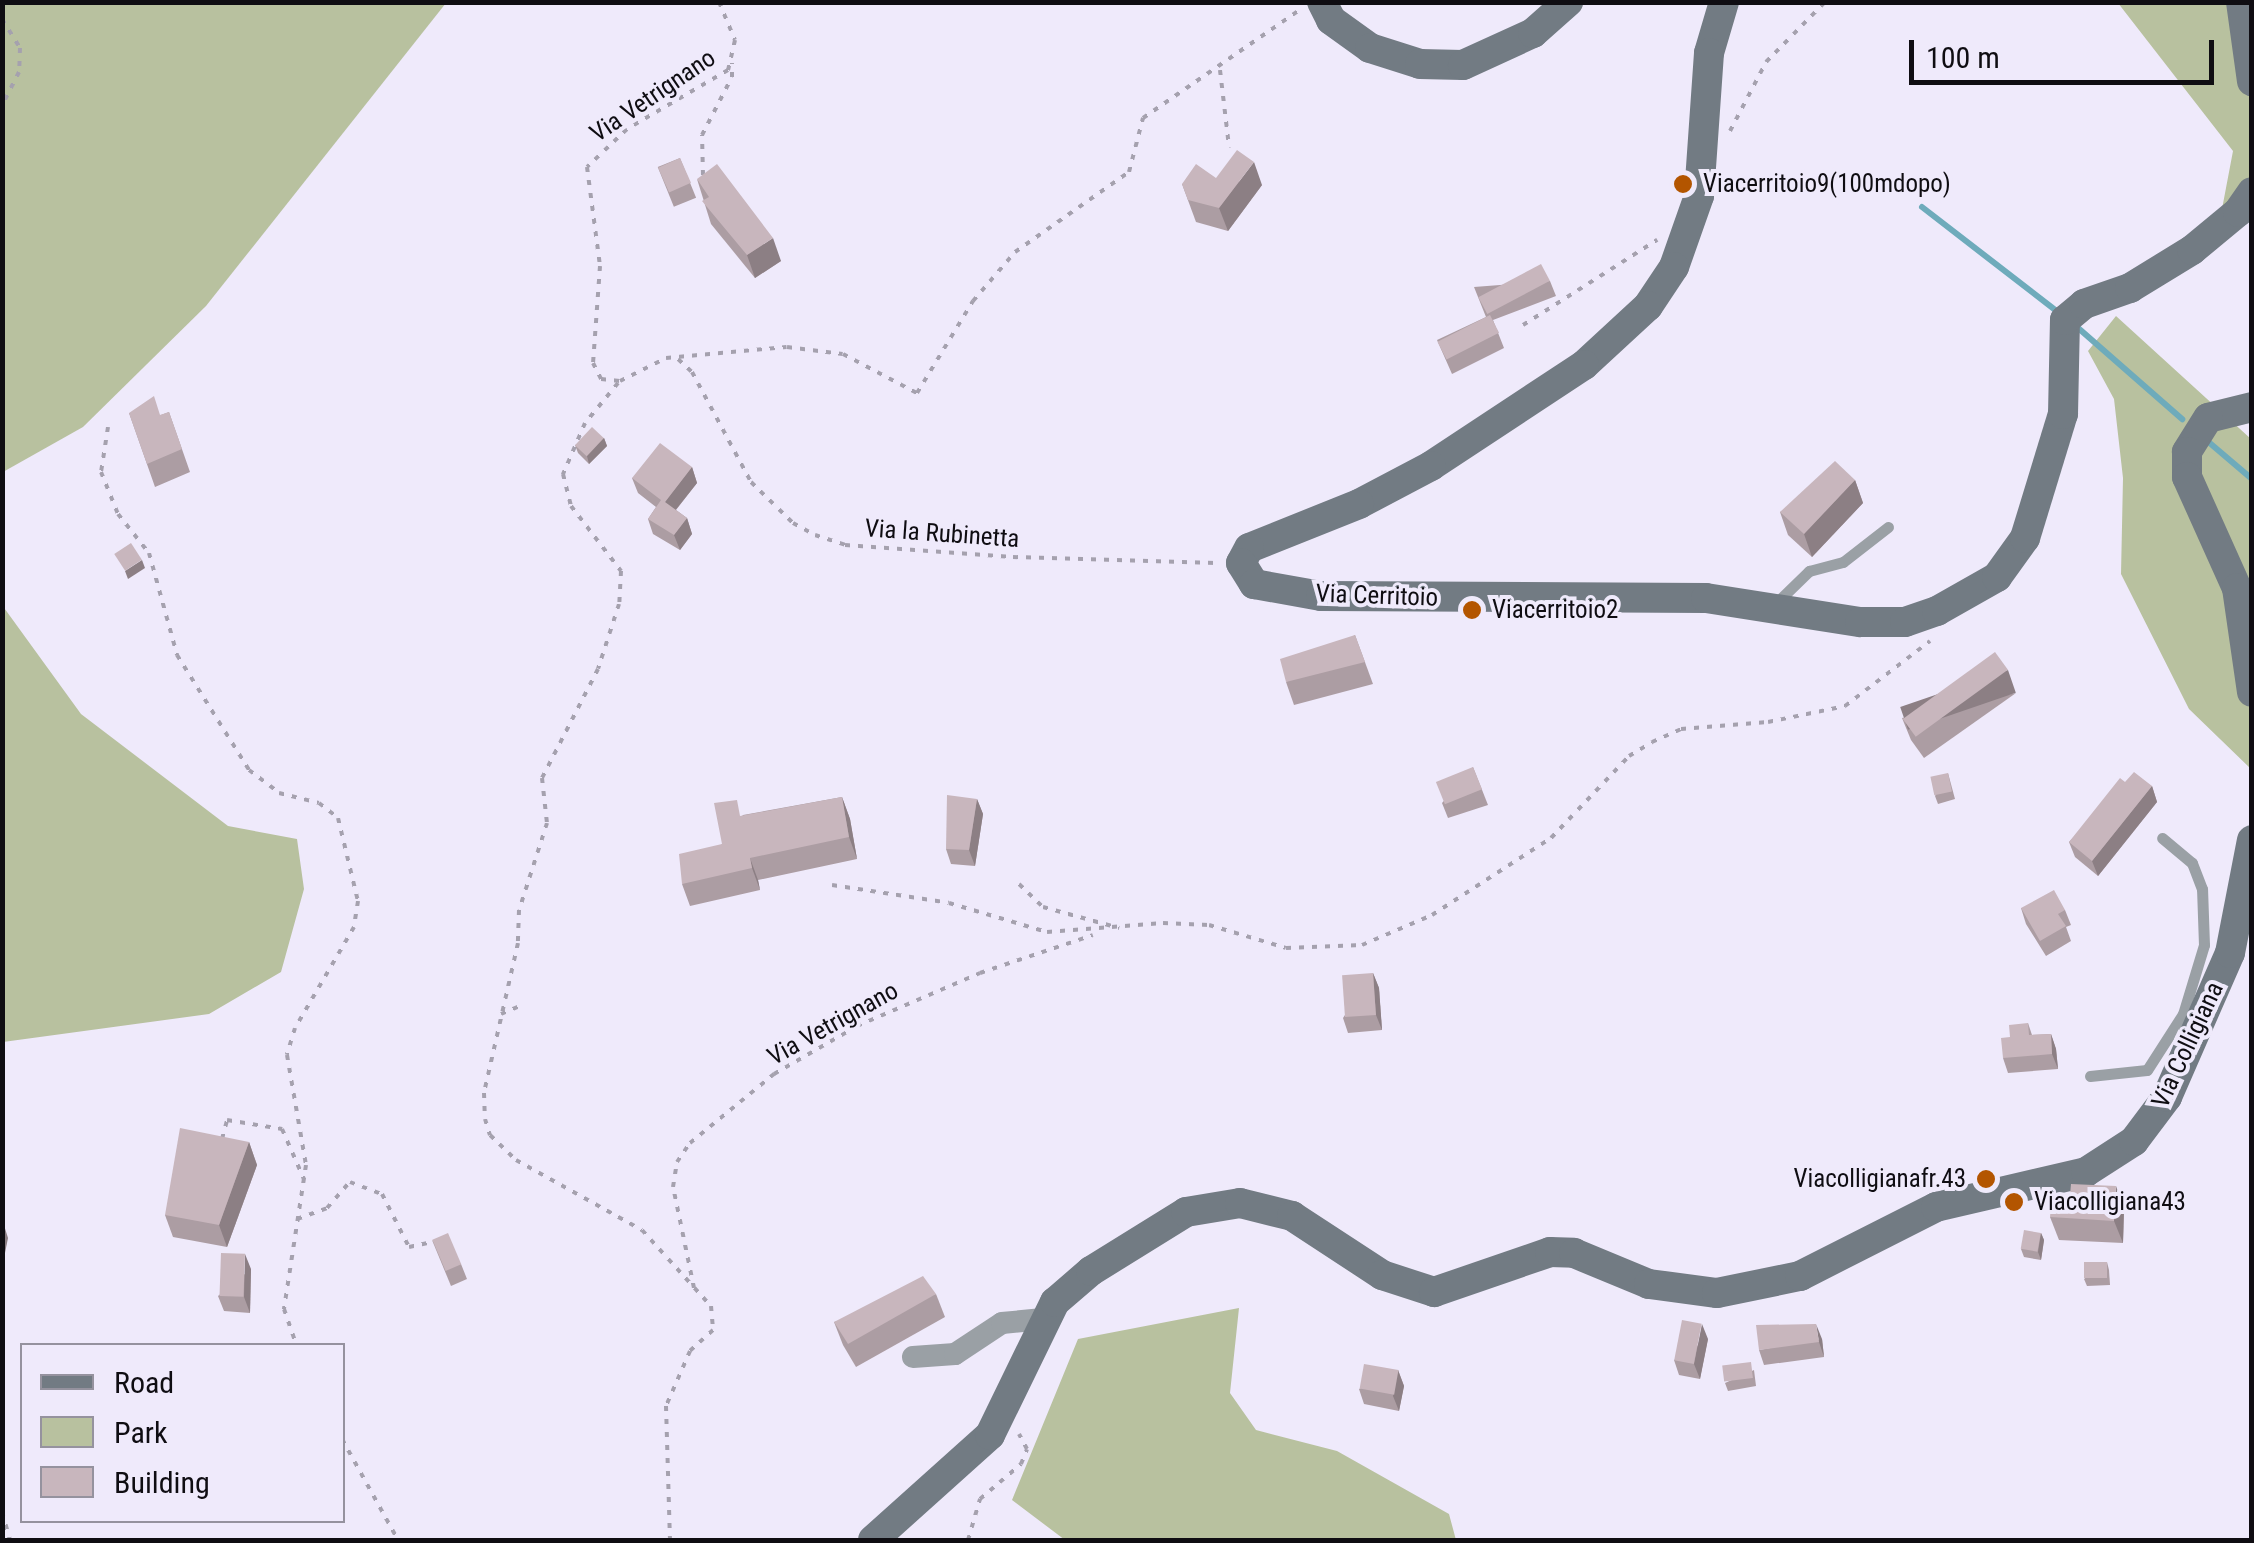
<!DOCTYPE html>
<html>
<head>
<meta charset="utf-8">
<style>
  body { margin:0 }
  #map { position:relative; width:2254px; height:1543px; overflow:hidden; background:#efeafb; font-family:"Roboto Condensed",sans-serif }
  div>[style] { position:absolute }
  [style*='--x'] { left:calc(var(--x)*1px); top:calc(var(--y)*1px); width:calc(var(--w)*1px); rotate:calc(var(--a)*1deg) }
  .green>* { inset:0; background:#b8c19f }
  .stream>* { height:6px; margin:-3px; padding:0 3px; transform-origin:3px; border-radius:3px; background:#6eabbb }
  .path>* { height:4px; margin-top:-2px; transform-origin:0; background:repeating-linear-gradient(90deg,#a5a1ae 0 5px,transparent 0 13px) }
  .lane>* { height:11px; margin:-5.5px; padding:0 5.5px; transform-origin:5.5px; border-radius:5.5px; background:#9aa0a5 }
  .street>* { height:22px; margin:-11px; padding:0 11px; transform-origin:11px; border-radius:11px; background:#9aa0a5 }
  .secondary>* { height:30px; margin:-15px; padding:0 15px; transform-origin:15px; border-radius:15px; background:#727b83 }
  .wall>* { inset:0; background:#ac9da3; transform-origin:0 0 }
  .shaded-wall>* { inset:0; background:#8c7f84; transform-origin:0 0 }
  .building>* { inset:0; background:#c8b6bd; transform-origin:0 0 }
  .dots>* { width:28px; height:28px; translate:-50% -50%; box-sizing:border-box; border:5px solid #efeafb; border-radius:50% }
  span { translate:-50% -50%; white-space:nowrap; text-align:center; line-height:1.15; -webkit-text-stroke:8px #efeafb; paint-order:stroke }
  .street-label { font-size:25px; color:#0f0d12 }
  .poi-label { font-size:25px; color:#0f0d12 }
  .left { translate:0 -50%; text-align:left }
  .right { translate:-100% -50%; text-align:right }
  .frame { position:absolute; inset:0; border:5px solid #0f0d12; pointer-events:none }
  .legend { position:absolute; left:20px; top:1343px; width:325px; height:180px; box-sizing:border-box; background:#efeafb; border:2px solid #95929e; margin:0; padding:12px 18px; list-style:none; font-size:30px; color:#0f0d12 }
  .legend li { display:flex; align-items:center; gap:20px; height:50px }
  .legend b { width:50px; border:2px solid #95929e }
  .scale { position:absolute; left:1909px; top:40px; width:305px; height:45px; box-sizing:border-box; border:5px solid #0f0d12; border-top:0; padding-left:12px; font-size:30px; line-height:35px; white-space:nowrap; color:#0f0d12; -webkit-text-stroke:8px #efeafb; paint-order:stroke }
</style>
</head>
<body>
<div id="map">
  <div class="green">
    <div style="clip-path:polygon(3px 2px,446px 3px,206px 306px,83px 427px,3px 472px)"></div>
    <div style="clip-path:polygon(2118px 3px,2251px 3px,2251px 219px,2222px 209px,2233px 151px)"></div>
    <div style="clip-path:polygon(2116px 316px,2251px 439px,2251px 769px,2189px 709px,2121px 574px,2123px 478px,2114px 399px,2088px 351px)"></div>
    <div style="clip-path:polygon(2px 605px,81px 714px,228px 826px,297px 839px,304px 889px,281px 972px,209px 1014px,3px 1042px)"></div>
    <div style="clip-path:polygon(1239px 1308px,1230px 1393px,1256px 1430px,1337px 1451px,1449px 1514px,1456px 1540px,1065px 1540px,1012px 1500px,1078px 1339px)"></div>
  </div>
  <div class="stream">
    <div style="--x:1922;--y:207;--w:167;--a:37.7"></div>
    <div style="--x:2077;--y:327;--w:140;--a:41.2"></div>
    <div style="--x:2205;--y:439;--w:62;--a:40.4"></div>
  </div>
  <div class="path">
    <div style="--x:719;--y:2;--w:41;--a:67.2"></div>
    <div style="--x:735;--y:40;--w:31;--a:103"></div>
    <div style="--x:728;--y:70;--w:117;--a:149.7"></div>
    <div style="--x:627;--y:129;--w:55;--a:136.5"></div>
    <div style="--x:587;--y:167;--w:100;--a:82.5"></div>
    <div style="--x:600;--y:266;--w:97;--a:94.1"></div>
    <div style="--x:593;--y:363;--w:18;--a:63"></div>
    <div style="--x:601;--y:379;--w:19;--a:6"></div>
    <div style="--x:620;--y:381;--w:51;--a:-26.6"></div>
    <div style="--x:666;--y:358;--w:121;--a:-5.2"></div>
    <div style="--x:787;--y:347;--w:56;--a:7.1"></div>
    <div style="--x:843;--y:354;--w:84;--a:27.8"></div>
    <div style="--x:917;--y:393;--w:108;--a:-58.7"></div>
    <div style="--x:973;--y:301;--w:65;--a:-49.4"></div>
    <div style="--x:1015;--y:252;--w:139;--a:-35.1"></div>
    <div style="--x:1129;--y:172;--w:56;--a:-75.5"></div>
    <div style="--x:1143;--y:118;--w:192;--a:-34.6"></div>
    <div style="--x:2;--y:19;--w:34;--a:58"></div>
    <div style="--x:20;--y:48;--w:24;--a:92"></div>
    <div style="--x:19;--y:72;--w:37;--a:117"></div>
    <div style="--x:1220;--y:70;--w:78;--a:83.3"></div>
    <div style="--x:1730;--y:131;--w:78;--a:-62.4"></div>
    <div style="--x:1766;--y:62;--w:84;--a:-45.5"></div>
    <div style="--x:703;--y:175;--w:40;--a:-91.4"></div>
    <div style="--x:702;--y:135;--w:65;--a:-62.7"></div>
    <div style="--x:732;--y:77;--w:14;--a:-90"></div>
    <div style="--x:1523;--y:325;--w:159;--a:-32.4"></div>
    <div style="--x:678;--y:359;--w:19;--a:43"></div>
    <div style="--x:692;--y:372;--w:125;--a:61.8"></div>
    <div style="--x:751;--y:482;--w:59;--a:44.3"></div>
    <div style="--x:793;--y:523;--w:25;--a:29"></div>
    <div style="--x:815;--y:535;--w:32;--a:18"></div>
    <div style="--x:845;--y:545;--w:168;--a:4.1"></div>
    <div style="--x:1013;--y:557;--w:203;--a:1.7"></div>
    <div style="--x:618;--y:383;--w:52;--a:129.5"></div>
    <div style="--x:585;--y:423;--w:56;--a:113.3"></div>
    <div style="--x:563;--y:474;--w:33;--a:76"></div>
    <div style="--x:571;--y:506;--w:82;--a:52.4"></div>
    <div style="--x:621;--y:571;--w:33;--a:93"></div>
    <div style="--x:619;--y:604;--w:68;--a:107.9"></div>
    <div style="--x:598;--y:669;--w:123;--a:117.2"></div>
    <div style="--x:542;--y:778;--w:45;--a:83.7"></div>
    <div style="--x:547;--y:823;--w:91;--a:107.8"></div>
    <div style="--x:519;--y:910;--w:33;--a:92"></div>
    <div style="--x:518;--y:943;--w:154;--a:102.8"></div>
    <div style="--x:484;--y:1093;--w:26;--a:88"></div>
    <div style="--x:485;--y:1119;--w:17;--a:73"></div>
    <div style="--x:490;--y:1135;--w:36;--a:44"></div>
    <div style="--x:516;--y:1160;--w:144;--a:29.1"></div>
    <div style="--x:642;--y:1230;--w:103;--a:47.8"></div>
    <div style="--x:711;--y:1306;--w:24;--a:85"></div>
    <div style="--x:713;--y:1330;--w:31;--a:138"></div>
    <div style="--x:690;--y:1351;--w:60;--a:113.6"></div>
    <div style="--x:666;--y:1406;--w:134;--a:88.3"></div>
    <div style="--x:108;--y:427;--w:46;--a:98.8"></div>
    <div style="--x:101;--y:472;--w:45;--a:68"></div>
    <div style="--x:118;--y:514;--w:50;--a:51.5"></div>
    <div style="--x:149;--y:553;--w:106;--a:74.6"></div>
    <div style="--x:177;--y:655;--w:136;--a:57.9"></div>
    <div style="--x:249;--y:770;--w:38;--a:37"></div>
    <div style="--x:279;--y:793;--w:41;--a:14"></div>
    <div style="--x:319;--y:803;--w:24;--a:38"></div>
    <div style="--x:338;--y:818;--w:85;--a:76.5"></div>
    <div style="--x:358;--y:901;--w:26;--a:99"></div>
    <div style="--x:354;--y:927;--w:117;--a:120.3"></div>
    <div style="--x:295;--y:1028;--w:28;--a:107"></div>
    <div style="--x:287;--y:1055;--w:112;--a:80.2"></div>
    <div style="--x:306;--y:1165;--w:146;--a:98.7"></div>
    <div style="--x:284;--y:1309;--w:39;--a:71"></div>
    <div style="--x:1019;--y:884;--w:33;--a:44"></div>
    <div style="--x:1043;--y:907;--w:79;--a:15.4"></div>
    <div style="--x:832;--y:885;--w:118;--a:8.7"></div>
    <div style="--x:949;--y:903;--w:102;--a:16.5"></div>
    <div style="--x:1047;--y:932;--w:116;--a:-4.4"></div>
    <div style="--x:1163;--y:923;--w:46;--a:2.5"></div>
    <div style="--x:1209;--y:925;--w:80;--a:16.6"></div>
    <div style="--x:1286;--y:948;--w:76;--a:-2.3"></div>
    <div style="--x:1362;--y:945;--w:76;--a:-23.2"></div>
    <div style="--x:1432;--y:915;--w:142;--a:-32.9"></div>
    <div style="--x:1551;--y:838;--w:113;--a:-46.4"></div>
    <div style="--x:1629;--y:756;--w:27;--a:-31"></div>
    <div style="--x:1652;--y:742;--w:32;--a:-24"></div>
    <div style="--x:1681;--y:729;--w:87;--a:-4.6"></div>
    <div style="--x:1768;--y:722;--w:79;--a:-11.7"></div>
    <div style="--x:1845;--y:706;--w:107;--a:-37.4"></div>
    <div style="--x:501;--y:1014;--w:25;--a:-23"></div>
    <div style="--x:222;--y:1139;--w:20;--a:-75"></div>
    <div style="--x:227;--y:1120;--w:56;--a:9.3"></div>
    <div style="--x:282;--y:1129;--w:55;--a:66.3"></div>
    <div style="--x:297;--y:1219;--w:32;--a:-20"></div>
    <div style="--x:327;--y:1208;--w:35;--a:-49"></div>
    <div style="--x:350;--y:1182;--w:34;--a:21"></div>
    <div style="--x:382;--y:1194;--w:59;--a:63"></div>
    <div style="--x:409;--y:1247;--w:25;--a:-12"></div>
    <div style="--x:694;--y:1288;--w:103;--a:-101.7"></div>
    <div style="--x:673;--y:1187;--w:25;--a:-81"></div>
    <div style="--x:677;--y:1162;--w:23;--a:-56"></div>
    <div style="--x:690;--y:1143;--w:109;--a:-39.4"></div>
    <div style="--x:774;--y:1074;--w:96;--a:-30"></div>
    <div style="--x:857;--y:1026;--w:134;--a:-23.3"></div>
    <div style="--x:980;--y:973;--w:119;--a:-18.6"></div>
    <div style="--x:342;--y:1439;--w:115;--a:61"></div>
    <div style="--x:2;--y:1512;--w:29;--a:74"></div>
    <div style="--x:968;--y:1540;--w:43;--a:-73.7"></div>
    <div style="--x:980;--y:1499;--w:54;--a:-40.5"></div>
    <div style="--x:1021;--y:1464;--w:16;--a:-68"></div>
    <div style="--x:1027;--y:1449;--w:17;--a:-118"></div>
  </div>
  <div class="lane">
    <div style="--x:1774;--y:605;--w:49;--a:-44.2"></div>
    <div style="--x:1809;--y:571;--w:35;--a:-15"></div>
    <div style="--x:1843;--y:562;--w:57;--a:-37.9"></div>
    <div style="--x:2090;--y:1076;--w:57;--a:-6"></div>
    <div style="--x:2147;--y:1070;--w:67;--a:-57.3"></div>
    <div style="--x:2183;--y:1014;--w:72;--a:-73.1"></div>
    <div style="--x:2204;--y:945;--w:56;--a:-92"></div>
    <div style="--x:2202;--y:889;--w:28;--a:-111"></div>
    <div style="--x:2192;--y:863;--w:39;--a:-140"></div>
  </div>
  <div class="street">
    <div style="--x:913;--y:1357;--w:42;--a:-4.1"></div>
    <div style="--x:955;--y:1354;--w:56;--a:-33.4"></div>
    <div style="--x:1002;--y:1323;--w:41;--a:-5.6"></div>
  </div>
  <div class="secondary">
    <div style="--x:1322;--y:2;--w:20;--a:63"></div>
    <div style="--x:1331;--y:20;--w:48;--a:35.7"></div>
    <div style="--x:1370;--y:48;--w:52;--a:17.7"></div>
    <div style="--x:1420;--y:64;--w:43;--a:1.3"></div>
    <div style="--x:1463;--y:65;--w:77;--a:-24.6"></div>
    <div style="--x:1533;--y:33;--w:47;--a:-41.5"></div>
    <div style="--x:1724;--y:2;--w:53;--a:106.4"></div>
    <div style="--x:1709;--y:53;--w:143;--a:94"></div>
    <div style="--x:1699;--y:196;--w:75;--a:109.4"></div>
    <div style="--x:1674;--y:267;--w:47;--a:123.7"></div>
    <div style="--x:1648;--y:306;--w:87;--a:137.3"></div>
    <div style="--x:1584;--y:365;--w:183;--a:146.6"></div>
    <div style="--x:1431;--y:466;--w:81;--a:152.2"></div>
    <div style="--x:1359;--y:504;--w:118;--a:158.2"></div>
    <div style="--x:1249;--y:548;--w:17;--a:118"></div>
    <div style="--x:1241;--y:563;--w:25;--a:58"></div>
    <div style="--x:1254;--y:584;--w:68;--a:10.2"></div>
    <div style="--x:1321;--y:596;--w:385;--a:0.3"></div>
    <div style="--x:1706;--y:598;--w:156;--a:8.9"></div>
    <div style="--x:1860;--y:622;--w:45;--a:0"></div>
    <div style="--x:1905;--y:622;--w:34;--a:-19"></div>
    <div style="--x:1937;--y:611;--w:69;--a:-29.5"></div>
    <div style="--x:1997;--y:577;--w:48;--a:-54.3"></div>
    <div style="--x:2025;--y:538;--w:130;--a:-73"></div>
    <div style="--x:2063;--y:414;--w:94;--a:-88.8"></div>
    <div style="--x:2065;--y:320;--w:25;--a:-40"></div>
    <div style="--x:2084;--y:304;--w:49;--a:-19.2"></div>
    <div style="--x:2130;--y:288;--w:73;--a:-31.5"></div>
    <div style="--x:2192;--y:250;--w:60;--a:-39.6"></div>
    <div style="--x:2238;--y:212;--w:24;--a:-55"></div>
    <div style="--x:2241;--y:2;--w:80;--a:82.1"></div>
    <div style="--x:2252;--y:407;--w:45;--a:166"></div>
    <div style="--x:2208;--y:418;--w:40;--a:122"></div>
    <div style="--x:2187;--y:452;--w:25;--a:90"></div>
    <div style="--x:2187;--y:477;--w:122;--a:65.8"></div>
    <div style="--x:2237;--y:588;--w:105;--a:81.8"></div>
    <div style="--x:873;--y:1540;--w:157;--a:-41.9"></div>
    <div style="--x:990;--y:1435;--w:148;--a:-64"></div>
    <div style="--x:1055;--y:1302;--w:48;--a:-40.7"></div>
    <div style="--x:1091;--y:1271;--w:112;--a:-31.8"></div>
    <div style="--x:1186;--y:1212;--w:55;--a:-9.5"></div>
    <div style="--x:1240;--y:1203;--w:54;--a:14"></div>
    <div style="--x:1292;--y:1216;--w:108;--a:33.2"></div>
    <div style="--x:1382;--y:1275;--w:55;--a:18.1"></div>
    <div style="--x:1434;--y:1292;--w:123;--a:-19"></div>
    <div style="--x:1550;--y:1252;--w:24;--a:2"></div>
    <div style="--x:1574;--y:1253;--w:81;--a:22.5"></div>
    <div style="--x:1649;--y:1284;--w:69;--a:7.5"></div>
    <div style="--x:1717;--y:1293;--w:85;--a:-11.6"></div>
    <div style="--x:1800;--y:1276;--w:153;--a:-26.9"></div>
    <div style="--x:1936;--y:1207;--w:154;--a:-13.1"></div>
    <div style="--x:2086;--y:1172;--w:57;--a:-32.9"></div>
    <div style="--x:2134;--y:1141;--w:55;--a:-53.1"></div>
    <div style="--x:2167;--y:1097;--w:157;--a:-66.4"></div>
    <div style="--x:2230;--y:953;--w:115;--a:-79"></div>
  </div>
  <div class="wall">
    <div style="left:680px;top:158px;width:43px;height:24px;rotate:68deg"></div>
    <div style="clip-path:polygon(1216px 178px,1262px 185px,1228px 231px,1196px 222px,1182px 184px)"></div>
    <div style="clip-path:polygon(697px 179px,781px 261px,755px 278px,711px 224px)"></div>
    <div style="clip-path:polygon(1550px 281px,1556px 296px,1493px 320px,1504px 348px,1452px 374px,1437px 340px,1486px 317px,1474px 287px)"></div>
    <div style="clip-path:polygon(169px 412px,190px 472px,155px 487px,129px 413px,161px 415px)"></div>
    <div style="clip-path:polygon(604px 438px,607px 446px,589px 464px,578px 453px,575px 445px)"></div>
    <div style="clip-path:polygon(692px 467px,697px 483px,676px 510px,687px 518px,692px 534px,680px 550px,653px 534px,648px 519px,656px 507px,638px 493px,632px 478px)"></div>
    <div style="clip-path:polygon(1855px 480px,1863px 503px,1812px 557px,1788px 535px,1780px 512px)"></div>
    <div style="clip-path:polygon(1355px 635px,1373px 684px,1294px 705px,1286px 682px)"></div>
    <div style="clip-path:polygon(2016px 693px,1924px 758px,1911px 740px,1902px 718px)"></div>
    <div style="clip-path:polygon(1473px 767px,1488px 805px,1448px 818px,1442px 803px)"></div>
    <div style="clip-path:polygon(1948px 773px,1955px 799px,1938px 804px,1935px 796px)"></div>
    <div style="clip-path:polygon(2125px 782px,2152px 786px,2157px 802px,2098px 876px,2075px 857px,2069px 842px)"></div>
    <div style="clip-path:polygon(842px 797px,850px 819px,857px 859px,758px 880px,760px 890px,690px 906px,682px 884px,722px 844px,743px 815px)"></div>
    <div style="clip-path:polygon(977px 799px,983px 814px,975px 866px,951px 864px,946px 849px)"></div>
    <div style="clip-path:polygon(2021px 908px,2065px 910px,2071px 925px,2066px 927px,2071px 941px,2046px 956px,2026px 924px)"></div>
    <div style="clip-path:polygon(1373px 973px,1379px 988px,1382px 1030px,1348px 1033px,1343px 1018px)"></div>
    <div style="clip-path:polygon(2028px 1023px,2032px 1035px,2051px 1034px,2056px 1049px,2058px 1069px,2008px 1073px,2003px 1058px,2010px 1037px)"></div>
    <div style="clip-path:polygon(249px 1142px,257px 1165px,227px 1247px,173px 1237px,165px 1215px)"></div>
    <div style="clip-path:polygon(2124px 1209px,2123px 1243px,2059px 1240px,2050px 1217px)"></div>
    <div style="clip-path:polygon(2041px 1233px,2044px 1240px,2041px 1260px,2024px 1257px,2021px 1249px)"></div>
    <div style="clip-path:polygon(432px 1240px,461px 1264px,467px 1279px,451px 1286px)"></div>
    <div style="clip-path:polygon(2107px 1262px,2109px 1270px,2110px 1285px,2087px 1286px,2084px 1279px)"></div>
    <div style="clip-path:polygon(251px 1269px,250px 1313px,224px 1311px,218px 1296px)"></div>
    <div style="clip-path:polygon(936px 1294px,945px 1317px,856px 1367px,843px 1345px,834px 1322px)"></div>
    <div style="clip-path:polygon(1708px 1339px,1700px 1379px,1679px 1375px,1674px 1360px)"></div>
    <div style="clip-path:polygon(1822px 1339px,1824px 1357px,1764px 1365px,1759px 1350px)"></div>
    <div style="clip-path:polygon(1398px 1370px,1404px 1386px,1399px 1411px,1364px 1404px,1359px 1389px)"></div>
    <div style="clip-path:polygon(1754px 1370px,1756px 1386px,1728px 1391px,1725px 1383px)"></div>
  </div>
  <div class="shaded-wall">
    <div style="clip-path:polygon(1254px 162px,1262px 185px,1228px 231px,1219px 208px)"></div>
    <div style="clip-path:polygon(773px 238px,781px 261px,755px 278px,747px 255px)"></div>
    <div style="clip-path:polygon(604px 438px,607px 446px,589px 464px,587px 456px)"></div>
    <div style="clip-path:polygon(692px 467px,697px 483px,670px 517px,665px 502px)"></div>
    <div style="clip-path:polygon(1855px 480px,1863px 503px,1812px 557px,1804px 534px)"></div>
    <div style="clip-path:polygon(687px 518px,692px 534px,680px 550px,674px 535px)"></div>
    <div style="clip-path:polygon(142px 560px,145px 568px,128px 579px,125px 571px)"></div>
    <div style="left:2008px;top:670px;width:24px;height:114px;rotate:71deg"></div>
    <div style="clip-path:polygon(2152px 786px,2157px 802px,2098px 876px,2092px 861px)"></div>
    <div style="clip-path:polygon(842px 797px,850px 819px,857px 859px,849px 837px)"></div>
    <div style="clip-path:polygon(977px 799px,983px 814px,975px 866px,969px 850px)"></div>
    <div style="clip-path:polygon(750px 858px,758px 880px,760px 890px,752px 868px)"></div>
    <div style="clip-path:polygon(1373px 973px,1379px 988px,1382px 1030px,1376px 1015px)"></div>
    <div style="clip-path:polygon(2051px 1034px,2056px 1049px,2058px 1069px,2052px 1054px)"></div>
    <div style="clip-path:polygon(249px 1142px,257px 1165px,227px 1247px,219px 1225px)"></div>
    <div style="clip-path:polygon(2116px 1186px,2124px 1209px,2123px 1243px,2114px 1221px)"></div>
    <div style="clip-path:polygon(3px 1222px,8px 1238px,2px 1268px)"></div>
    <div style="clip-path:polygon(2041px 1233px,2044px 1240px,2041px 1260px,2038px 1252px)"></div>
    <div style="clip-path:polygon(245px 1254px,251px 1269px,250px 1313px,244px 1297px)"></div>
    <div style="clip-path:polygon(1702px 1324px,1708px 1339px,1700px 1379px,1694px 1364px)"></div>
    <div style="clip-path:polygon(1816px 1324px,1822px 1339px,1824px 1357px,1819px 1342px)"></div>
    <div style="clip-path:polygon(1398px 1370px,1404px 1386px,1399px 1411px,1393px 1396px)"></div>
  </div>
  <div class="building">
    <div style="clip-path:polygon(1237px 150px,1254px 162px,1219px 208px,1188px 200px,1182px 184px,1196px 164px,1216px 178px)"></div>
    <div style="left:680px;top:158px;width:27px;height:24px;rotate:66deg"></div>
    <div style="clip-path:polygon(717px 164px,773px 238px,747px 255px,702px 201px,709px 197px,697px 179px)"></div>
    <div style="left:1541px;top:264px;width:19px;height:71px;rotate:62deg"></div>
    <div style="left:1490px;top:315px;width:20px;height:59px;rotate:63deg"></div>
    <div style="clip-path:polygon(154px 396px,160px 415px,169px 412px,182px 449px,147px 464px,129px 413px)"></div>
    <div style="left:592px;top:427px;width:16px;height:25px;rotate:43deg"></div>
    <div style="clip-path:polygon(660px 443px,692px 467px,665px 502px,687px 518px,674px 535px,648px 519px,661px 500px,632px 478px)"></div>
    <div style="clip-path:polygon(1835px 461px,1855px 480px,1804px 534px,1780px 512px)"></div>
    <div style="left:131px;top:543px;width:20px;height:20px;rotate:57deg"></div>
    <div style="clip-path:polygon(1355px 635px,1365px 662px,1286px 682px,1280px 659px)"></div>
    <div style="left:1995px;top:652px;width:22px;height:114px;rotate:54deg"></div>
    <div style="left:1473px;top:767px;width:24px;height:40px;rotate:68deg"></div>
    <div style="clip-path:polygon(2134px 772px,2152px 786px,2092px 861px,2069px 842px,2120px 778px,2125px 782px)"></div>
    <div style="left:1948px;top:773px;width:19px;height:18px;rotate:78deg"></div>
    <div style="clip-path:polygon(947px 795px,977px 799px,969px 850px,946px 849px)"></div>
    <div style="clip-path:polygon(842px 797px,849px 837px,750px 858px,752px 868px,682px 884px,679px 854px,722px 844px,714px 803px,737px 800px,740px 816px)"></div>
    <div style="clip-path:polygon(2054px 890px,2065px 910px,2058px 914px,2066px 926px,2040px 941px,2021px 908px)"></div>
    <div style="left:1373px;top:973px;width:42px;height:31px;rotate:86deg"></div>
    <div style="clip-path:polygon(2028px 1023px,2029px 1035px,2051px 1034px,2052px 1054px,2003px 1058px,2001px 1038px,2010px 1037px,2009px 1025px)"></div>
    <div style="clip-path:polygon(180px 1128px,249px 1142px,219px 1225px,165px 1215px)"></div>
    <div style="clip-path:polygon(2071px 1184px,2116px 1186px,2114px 1221px,2050px 1217px,2052px 1193px,2070px 1195px)"></div>
    <div style="left:2024px;top:1230px;width:17px;height:19px;rotate:10deg"></div>
    <div style="left:448px;top:1233px;width:34px;height:17px;rotate:67deg"></div>
    <div style="left:221px;top:1253px;width:24px;height:43px;rotate:2deg"></div>
    <div style="left:2107px;top:1262px;width:16px;height:23px;rotate:90deg"></div>
    <div style="clip-path:polygon(923px 1276px,936px 1294px,848px 1344px,834px 1322px)"></div>
    <div style="left:1682px;top:1320px;width:20px;height:41px;rotate:11deg"></div>
    <div style="clip-path:polygon(1816px 1324px,1819px 1342px,1759px 1350px,1756px 1325px)"></div>
    <div style="left:1751px;top:1362px;width:16px;height:29px;rotate:83deg"></div>
    <div style="left:1364px;top:1364px;width:35px;height:25px;rotate:10deg"></div>
  </div>
  <div class="dots">
    <div style="left:1683px;top:184px;background:#b35500"></div>
    <div style="left:1472px;top:610px;background:#b35500"></div>
    <div style="left:1986px;top:1179px;background:#b35500"></div>
    <div style="left:2014px;top:1202px;background:#b35500"></div>
  </div>
  <div class="street-label">
    <span style="left:653px;top:96px;rotate:-34deg">Via Vetrignano</span>
    <span style="left:942px;top:534px;rotate:4deg">Via la Rubinetta</span>
    <span style="left:1377px;top:596px;rotate:2deg">Via Cerritoio</span>
    <span style="left:833px;top:1024px;rotate:-29deg">Via Vetrignano</span>
    <span style="left:2188px;top:1045px;rotate:-65deg">Via Colligiana</span>
  </div>
  <div class="poi-label">
    <span class="left" style="left:1703px;top:184px">Viacerritoio9(100mdopo)</span>
    <span class="left" style="left:1492px;top:610px">Viacerritoio2</span>
    <span class="right" style="left:1966px;top:1179px">Viacolligianafr.43</span>
    <span class="left" style="left:2034px;top:1202px">Viacolligiana43</span>
  </div>
  <div class="frame"></div>
  <ul class="legend">
  <li><b style="height:12px;background:#727b83"></b>Road</li>
  <li><b style="height:28px;background:#b8c19f"></b>Park</li>
  <li><b style="height:28px;background:#c8b6bd"></b>Building</li>
  </ul>
  <div class="scale">100 m</div>
</div>
</body>
</html>
